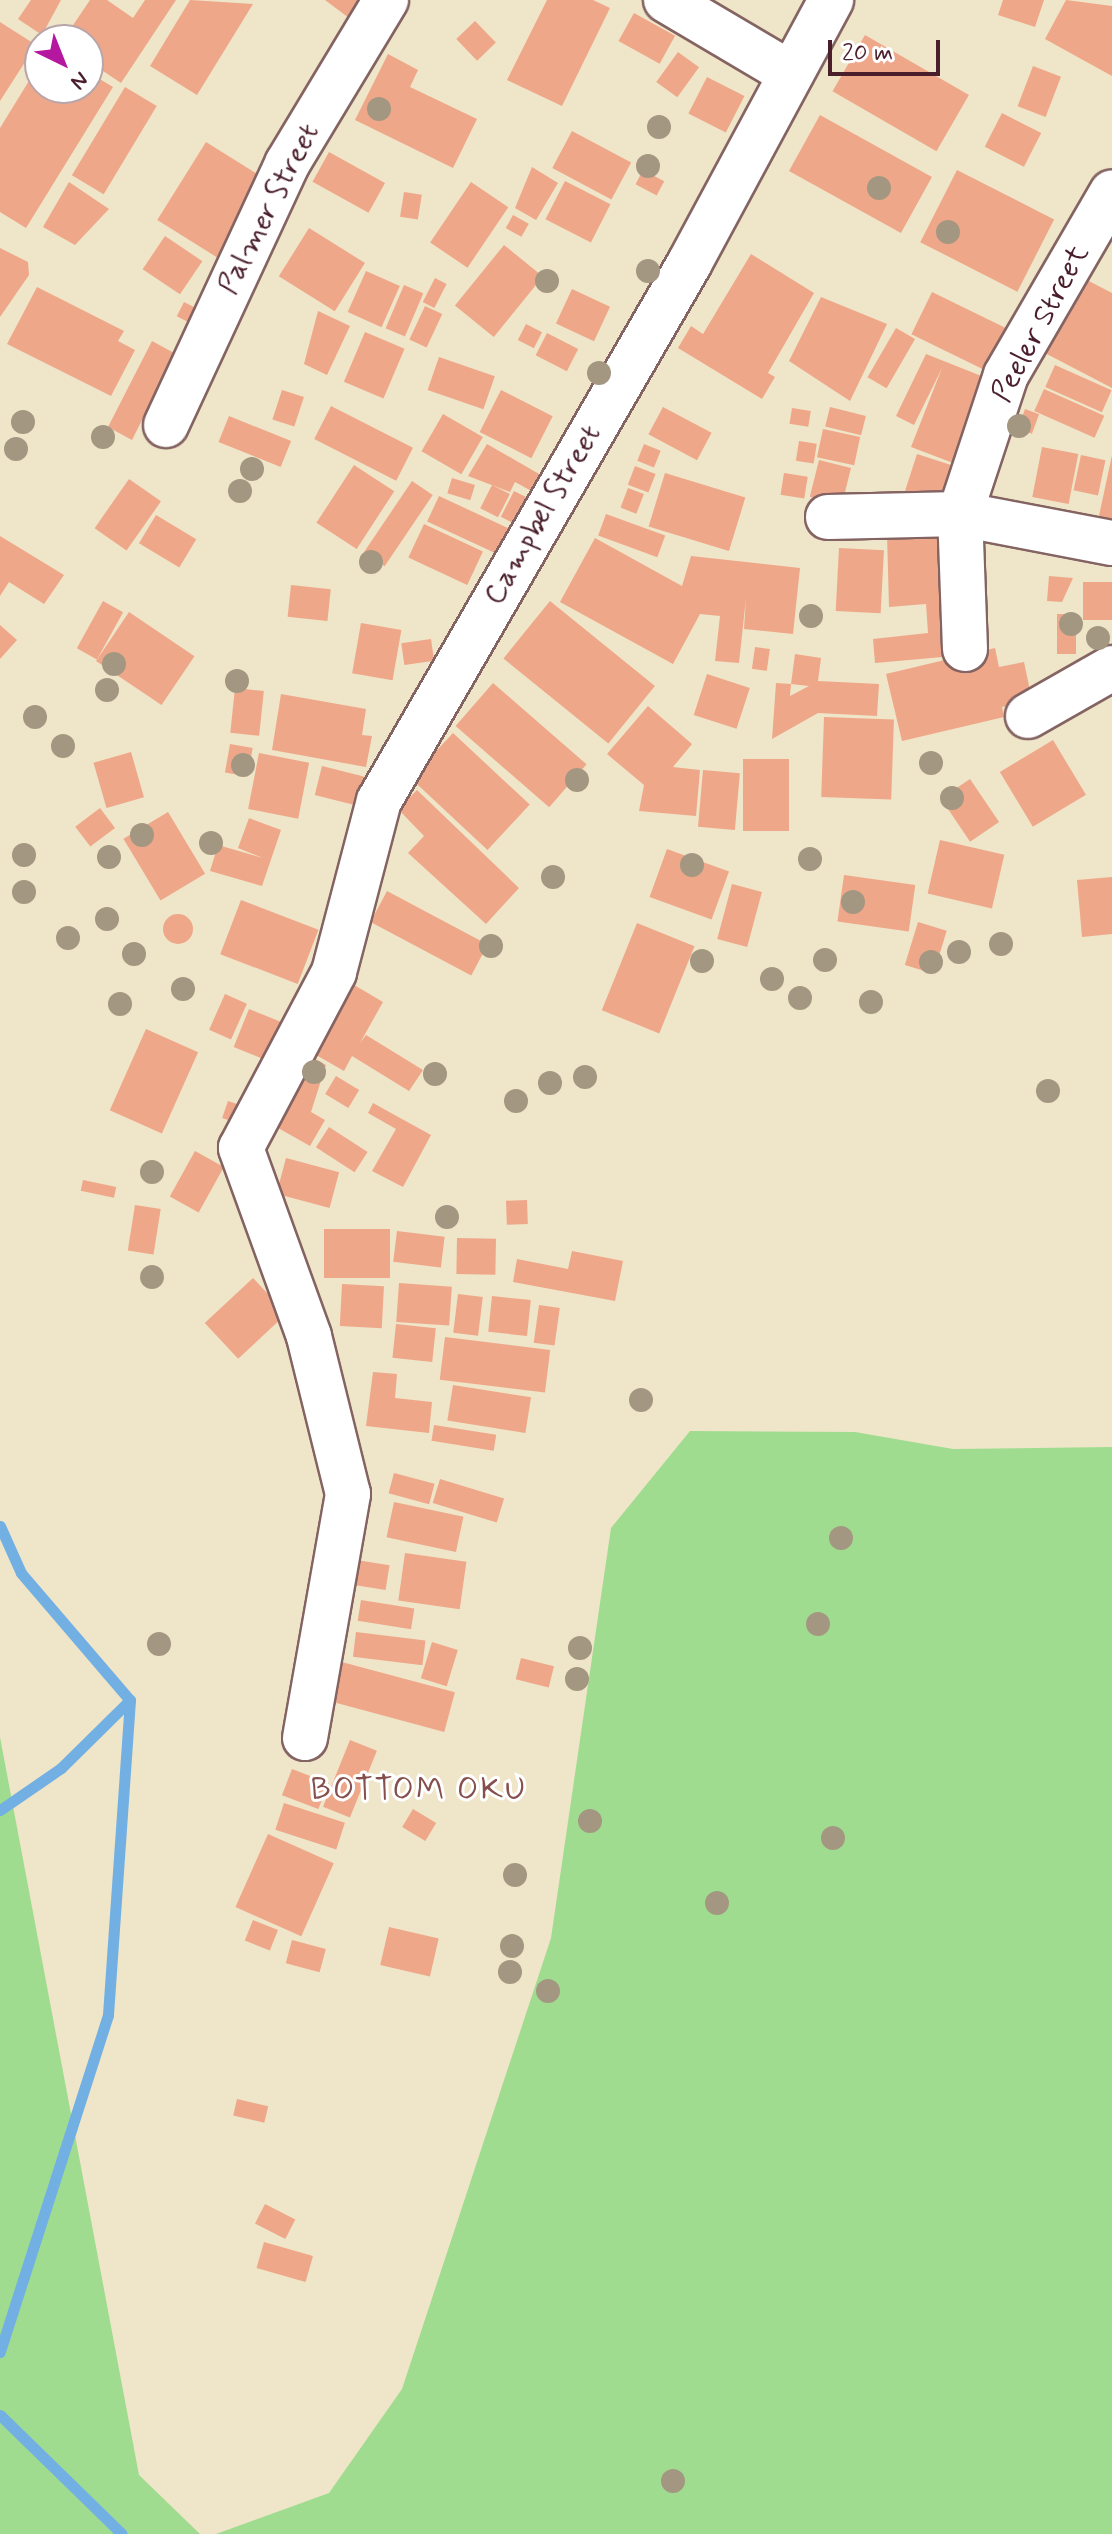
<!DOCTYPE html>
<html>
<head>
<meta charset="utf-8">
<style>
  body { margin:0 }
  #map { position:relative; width:1112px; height:2534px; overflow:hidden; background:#efe5c8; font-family:Mynerve,sans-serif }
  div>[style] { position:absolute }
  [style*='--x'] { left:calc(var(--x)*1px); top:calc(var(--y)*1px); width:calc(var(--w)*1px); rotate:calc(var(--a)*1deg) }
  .green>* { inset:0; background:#a0dc90 }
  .stream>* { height:11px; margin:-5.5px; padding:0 5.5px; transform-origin:5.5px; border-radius:5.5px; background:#72b0e4 }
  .building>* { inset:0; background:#efa78a; transform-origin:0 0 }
  .round { border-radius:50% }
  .roads { filter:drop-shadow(2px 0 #846462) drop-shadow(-2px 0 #846462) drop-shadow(0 2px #846462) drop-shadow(0 -2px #846462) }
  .minor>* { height:44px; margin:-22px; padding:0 22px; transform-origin:22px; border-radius:22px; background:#fff }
  .trees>* { width:24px; height:24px; margin:-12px; border-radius:50%; background:#a39782 }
  span { translate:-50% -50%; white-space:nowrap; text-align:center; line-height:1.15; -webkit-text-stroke:6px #fff; paint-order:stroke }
  .street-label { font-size:30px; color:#4a1f2b }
  .neighbourhood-label { font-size:32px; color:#844f4c; letter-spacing:2px }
  .north { position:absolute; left:24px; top:24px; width:80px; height:80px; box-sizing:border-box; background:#fff; border:2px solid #b7a5aa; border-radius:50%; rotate:137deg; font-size:22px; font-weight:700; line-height:32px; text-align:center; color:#4a1f2b }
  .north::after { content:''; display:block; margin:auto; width:28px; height:36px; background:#b5179e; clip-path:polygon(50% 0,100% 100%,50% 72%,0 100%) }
  .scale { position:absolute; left:828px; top:40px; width:112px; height:36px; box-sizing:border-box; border:4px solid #4a1f2b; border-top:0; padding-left:10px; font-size:24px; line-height:28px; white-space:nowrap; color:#4a1f2b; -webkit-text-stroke:6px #fff; paint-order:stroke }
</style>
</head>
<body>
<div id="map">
  <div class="green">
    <div style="clip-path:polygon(690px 1431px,855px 1432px,953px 1449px,1112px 1447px,1112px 2534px,216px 2534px,329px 2493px,402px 2389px,551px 1938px,611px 1528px)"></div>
    <div style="clip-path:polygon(0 1737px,139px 2475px,200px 2534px,0 2534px)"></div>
  </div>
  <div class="stream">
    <div style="--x:0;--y:1526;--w:51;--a:65.9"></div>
    <div style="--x:21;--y:1573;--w:167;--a:49.4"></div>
    <div style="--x:130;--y:1700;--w:316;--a:94"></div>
    <div style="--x:108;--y:2015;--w:354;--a:107.8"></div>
    <div style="--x:0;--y:1810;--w:74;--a:-34.5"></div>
    <div style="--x:61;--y:1768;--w:97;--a:-44.6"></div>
    <div style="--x:0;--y:2415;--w:170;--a:44.3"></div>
  </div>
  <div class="building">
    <div style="clip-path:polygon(31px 0,61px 0,42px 35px,18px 19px)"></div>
    <div style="clip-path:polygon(90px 0,107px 0,133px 18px,145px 0,176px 0,121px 83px,88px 61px,88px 40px,63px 40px)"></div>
    <div style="clip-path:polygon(190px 0,253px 4px,197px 95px,150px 66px)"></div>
    <div style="clip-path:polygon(325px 0,370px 0,353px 21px)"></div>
    <div style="clip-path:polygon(547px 0,593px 0,610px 8px,562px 106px,507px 80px)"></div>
    <div style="clip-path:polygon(1003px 0,1044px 0,1035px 27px,998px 15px)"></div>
    <div style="clip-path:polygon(1066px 0,1112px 6px,1112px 76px,1045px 39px)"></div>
    <div style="left:634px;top:13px;width:47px;height:32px;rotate:29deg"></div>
    <div style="left:475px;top:21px;width:30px;height:26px;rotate:46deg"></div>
    <div style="clip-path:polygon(0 22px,36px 45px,0 101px)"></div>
    <div style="left:865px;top:35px;width:120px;height:65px;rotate:30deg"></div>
    <div style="left:678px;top:52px;width:26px;height:37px;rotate:36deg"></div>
    <div style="clip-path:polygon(388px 54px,418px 70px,410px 87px,477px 119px,453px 168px,355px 120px)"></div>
    <div style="clip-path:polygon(40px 63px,40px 88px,88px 88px,88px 72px,113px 87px,26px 228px,0 212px,0 128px)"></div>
    <div style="left:1033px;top:66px;width:30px;height:43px;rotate:21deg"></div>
    <div style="left:707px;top:77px;width:42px;height:41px;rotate:27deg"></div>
    <div style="left:125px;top:87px;width:37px;height:103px;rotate:31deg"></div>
    <div style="left:1002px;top:113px;width:44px;height:38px;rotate:27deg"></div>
    <div style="left:820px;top:115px;width:128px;height:64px;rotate:29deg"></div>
    <div style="left:572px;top:131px;width:67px;height:42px;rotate:28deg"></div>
    <div style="left:206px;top:142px;width:73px;height:92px;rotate:32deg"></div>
    <div style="left:329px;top:152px;width:64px;height:34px;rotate:29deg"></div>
    <div style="clip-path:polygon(532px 167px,558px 183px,536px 220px,515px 208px)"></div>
    <div style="left:643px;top:170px;width:24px;height:16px;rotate:28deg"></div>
    <div style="left:957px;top:170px;width:109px;height:81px;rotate:27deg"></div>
    <div style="left:565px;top:181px;width:51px;height:43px;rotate:27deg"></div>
    <div style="clip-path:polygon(69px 182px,109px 209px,75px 245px,43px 227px)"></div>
    <div style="left:471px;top:182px;width:45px;height:73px;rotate:34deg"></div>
    <div style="left:404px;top:192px;width:18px;height:25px;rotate:9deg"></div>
    <div style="left:513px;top:215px;width:18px;height:15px;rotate:29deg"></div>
    <div style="left:309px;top:228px;width:66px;height:57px;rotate:32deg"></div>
    <div style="left:165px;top:236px;width:45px;height:40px;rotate:34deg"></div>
    <div style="left:504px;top:245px;width:50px;height:78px;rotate:39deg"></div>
    <div style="clip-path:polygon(0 248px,28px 262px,29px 275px,0 317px)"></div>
    <div style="clip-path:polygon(751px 254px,814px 293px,768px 373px,775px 377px,762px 399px,678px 348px,691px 326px,703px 334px)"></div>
    <div style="left:366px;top:271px;width:37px;height:45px;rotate:24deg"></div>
    <div style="clip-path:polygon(1081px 277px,1112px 293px,1112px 388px,1043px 352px)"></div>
    <div style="left:435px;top:278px;width:13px;height:27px;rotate:27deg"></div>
    <div style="left:404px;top:285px;width:21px;height:47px;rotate:23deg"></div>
    <div style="clip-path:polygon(37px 287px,124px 331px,118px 341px,135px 350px,111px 396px,7px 344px)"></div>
    <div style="left:572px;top:289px;width:42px;height:38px;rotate:25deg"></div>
    <div style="left:932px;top:292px;width:86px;height:47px;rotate:26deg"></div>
    <div style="clip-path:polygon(821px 297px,887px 324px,850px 401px,789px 361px)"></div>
    <div style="left:184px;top:302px;width:16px;height:16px;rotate:27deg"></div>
    <div style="left:425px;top:306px;width:19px;height:37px;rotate:25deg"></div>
    <div style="clip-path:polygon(318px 311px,350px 326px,327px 375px,304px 364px)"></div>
    <div style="left:526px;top:324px;width:18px;height:18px;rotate:27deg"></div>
    <div style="left:896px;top:328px;width:22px;height:57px;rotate:30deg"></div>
    <div style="left:365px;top:332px;width:43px;height:54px;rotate:23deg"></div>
    <div style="left:547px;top:333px;width:35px;height:25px;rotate:27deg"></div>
    <div style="clip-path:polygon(152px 341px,176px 354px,159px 407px,151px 402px,132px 440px,108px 427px)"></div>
    <div style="clip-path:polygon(926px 354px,994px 381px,961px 466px,911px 447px,942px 368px,914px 425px,896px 416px)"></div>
    <div style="left:439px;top:357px;width:59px;height:35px;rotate:19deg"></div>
    <div style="left:1055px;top:365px;width:62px;height:24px;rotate:24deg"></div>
    <div style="left:1044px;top:389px;width:66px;height:24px;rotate:24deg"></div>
    <div style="left:282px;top:390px;width:23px;height:31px;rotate:18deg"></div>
    <div style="left:501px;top:390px;width:58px;height:47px;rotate:27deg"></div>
    <div style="left:331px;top:406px;width:92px;height:37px;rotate:27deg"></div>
    <div style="left:663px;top:407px;width:55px;height:31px;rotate:28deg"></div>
    <div style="left:830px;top:407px;width:37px;height:20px;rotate:14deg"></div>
    <div style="left:792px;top:408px;width:19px;height:16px;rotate:9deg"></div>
    <div style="left:1025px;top:409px;width:15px;height:21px;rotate:20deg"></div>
    <div style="left:443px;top:414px;width:46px;height:43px;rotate:30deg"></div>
    <div style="left:229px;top:416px;width:67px;height:28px;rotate:22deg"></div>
    <div style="left:823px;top:429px;width:38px;height:29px;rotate:12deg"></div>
    <div style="left:799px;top:441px;width:18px;height:20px;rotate:9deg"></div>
    <div style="clip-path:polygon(487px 444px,546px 478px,537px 494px,515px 482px,510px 492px,468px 476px)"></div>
    <div style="left:644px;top:444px;width:18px;height:18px;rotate:22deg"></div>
    <div style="left:1042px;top:447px;width:37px;height:51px;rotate:11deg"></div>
    <div style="left:917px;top:454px;width:48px;height:69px;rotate:18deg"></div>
    <div style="left:1081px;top:455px;width:25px;height:36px;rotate:12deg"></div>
    <div style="clip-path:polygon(1112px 455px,1112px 519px,1099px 516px)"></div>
    <div style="left:819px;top:460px;width:33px;height:38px;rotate:14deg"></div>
    <div style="left:354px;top:465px;width:48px;height:69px;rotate:33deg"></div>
    <div style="left:635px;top:466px;width:22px;height:20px;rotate:21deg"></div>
    <div style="left:665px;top:473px;width:84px;height:56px;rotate:17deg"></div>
    <div style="left:784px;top:473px;width:24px;height:22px;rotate:9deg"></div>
    <div style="left:452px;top:478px;width:24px;height:16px;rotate:17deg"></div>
    <div style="left:129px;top:479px;width:39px;height:60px;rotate:35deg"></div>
    <div style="left:412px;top:481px;width:25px;height:86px;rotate:34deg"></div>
    <div style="left:492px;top:485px;width:20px;height:26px;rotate:27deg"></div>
    <div style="left:628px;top:488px;width:17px;height:21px;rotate:21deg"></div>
    <div style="left:514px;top:491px;width:25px;height:29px;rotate:27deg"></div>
    <div style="left:439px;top:496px;width:82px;height:28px;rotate:25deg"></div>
    <div style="left:606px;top:514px;width:63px;height:23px;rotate:20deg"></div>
    <div style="left:156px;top:515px;width:47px;height:33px;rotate:31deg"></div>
    <div style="left:424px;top:524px;width:65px;height:37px;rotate:25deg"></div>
    <div style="clip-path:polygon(887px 534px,951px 536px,954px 656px,875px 663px,873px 639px,928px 633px,926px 604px,889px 607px)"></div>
    <div style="clip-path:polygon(0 536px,64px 575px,44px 604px,9px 582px,0 596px)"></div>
    <div style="clip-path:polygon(595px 538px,682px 586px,691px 556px,800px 568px,793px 634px,744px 629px,746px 598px,739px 663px,715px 661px,720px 616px,700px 614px,673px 664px,560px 602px)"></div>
    <div style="left:839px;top:548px;width:45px;height:63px;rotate:3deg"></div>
    <div style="clip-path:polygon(1049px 576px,1073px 578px,1062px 602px,1047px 601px)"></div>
    <div style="left:1112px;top:582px;width:38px;height:29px;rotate:90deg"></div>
    <div style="left:291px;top:585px;width:40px;height:32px;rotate:6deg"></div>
    <div style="left:103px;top:601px;width:23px;height:54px;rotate:29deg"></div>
    <div style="left:550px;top:601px;width:135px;height:74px;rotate:39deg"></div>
    <div style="left:129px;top:612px;width:79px;height:59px;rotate:34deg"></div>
    <div style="left:1076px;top:614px;width:40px;height:19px;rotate:90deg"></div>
    <div style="left:361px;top:623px;width:41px;height:51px;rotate:10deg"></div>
    <div style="clip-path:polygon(0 625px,17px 640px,0 659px)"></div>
    <div style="left:431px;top:639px;width:22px;height:30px;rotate:82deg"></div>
    <div style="left:755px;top:647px;width:15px;height:22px;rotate:8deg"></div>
    <div style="clip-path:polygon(995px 648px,999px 667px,1024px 662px,1032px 700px,1002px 707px,1004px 717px,902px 741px,886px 674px)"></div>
    <div style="clip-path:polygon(795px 654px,821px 658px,818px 681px,879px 684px,877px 716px,818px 713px,772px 739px,776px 683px,791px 684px,790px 696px,809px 686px,791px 684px)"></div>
    <div style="left:707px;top:674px;width:45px;height:43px;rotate:18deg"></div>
    <div style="left:493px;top:683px;width:124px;height:57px;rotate:41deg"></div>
    <div style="left:235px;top:688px;width:29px;height:45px;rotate:6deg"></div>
    <div style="clip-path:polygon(281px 694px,366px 709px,362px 735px,372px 736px,366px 767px,272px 750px)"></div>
    <div style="clip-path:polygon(648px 706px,692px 744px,673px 767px,700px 770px,696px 816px,639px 811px,644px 785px,607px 754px)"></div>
    <div style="left:824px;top:717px;width:70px;height:80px;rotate:2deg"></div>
    <div style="left:453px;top:733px;width:105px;height:62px;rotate:43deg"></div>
    <div style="left:1053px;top:740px;width:64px;height:62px;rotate:59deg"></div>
    <div style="left:230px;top:744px;width:23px;height:29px;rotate:10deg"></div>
    <div style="left:131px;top:752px;width:47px;height:39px;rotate:74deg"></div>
    <div style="left:259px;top:753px;width:51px;height:57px;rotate:11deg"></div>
    <div style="left:743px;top:759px;width:46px;height:72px"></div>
    <div style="left:322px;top:766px;width:44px;height:30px;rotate:14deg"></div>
    <div style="left:703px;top:770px;width:37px;height:57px;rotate:5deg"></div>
    <div style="left:970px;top:779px;width:52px;height:35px;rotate:56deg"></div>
    <div style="clip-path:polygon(417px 790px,519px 888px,486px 924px,408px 853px,424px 836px,398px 809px)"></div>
    <div style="left:100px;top:808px;width:25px;height:31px;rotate:53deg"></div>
    <div style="left:168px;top:812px;width:72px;height:52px;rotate:59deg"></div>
    <div style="clip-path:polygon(249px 818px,281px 830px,262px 886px,210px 871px,218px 845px,263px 858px,238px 848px)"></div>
    <div style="left:940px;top:840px;width:66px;height:55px;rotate:13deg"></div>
    <div style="left:667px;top:849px;width:66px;height:51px;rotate:20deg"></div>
    <div style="left:844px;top:875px;width:72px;height:47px;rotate:8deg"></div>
    <div style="clip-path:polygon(1112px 877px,1112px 934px,1082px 937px,1077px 880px)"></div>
    <div style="left:732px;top:884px;width:31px;height:57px;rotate:15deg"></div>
    <div style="left:387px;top:891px;width:114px;height:35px;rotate:28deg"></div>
    <div style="left:241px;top:900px;width:83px;height:58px;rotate:21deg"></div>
    <div class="round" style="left:163px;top:914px;width:30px;height:30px"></div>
    <div style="left:918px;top:922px;width:30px;height:45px;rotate:17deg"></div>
    <div style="left:637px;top:923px;width:62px;height:94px;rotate:22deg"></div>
    <div style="clip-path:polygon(344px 979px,383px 1002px,360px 1043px,366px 1035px,423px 1070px,409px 1091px,352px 1056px,344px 1071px,304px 1048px)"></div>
    <div style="left:225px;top:994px;width:24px;height:39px;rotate:24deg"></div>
    <div style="left:249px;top:1009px;width:40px;height:41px;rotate:22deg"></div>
    <div style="left:146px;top:1029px;width:57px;height:89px;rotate:24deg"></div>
    <div style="clip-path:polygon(302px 1051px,326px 1065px,311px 1112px,325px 1120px,310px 1146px,264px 1120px)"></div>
    <div style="left:336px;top:1076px;width:27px;height:21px;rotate:31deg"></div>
    <div style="left:228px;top:1101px;width:21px;height:18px;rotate:19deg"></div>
    <div style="clip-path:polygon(373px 1103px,431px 1135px,403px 1187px,372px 1171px,396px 1129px,368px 1113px)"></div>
    <div style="left:329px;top:1127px;width:46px;height:24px;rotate:33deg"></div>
    <div style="left:195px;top:1151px;width:33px;height:52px;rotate:29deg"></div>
    <div style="left:286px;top:1158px;width:55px;height:37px;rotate:15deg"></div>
    <div style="left:83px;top:1180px;width:34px;height:11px;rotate:12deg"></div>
    <div style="left:527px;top:1200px;width:24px;height:21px;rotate:88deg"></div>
    <div style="left:135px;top:1205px;width:26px;height:46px;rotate:9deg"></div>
    <div style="left:390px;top:1229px;width:49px;height:66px;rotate:90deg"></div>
    <div style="left:397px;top:1231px;width:48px;height:31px;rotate:7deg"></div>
    <div style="left:457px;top:1238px;width:39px;height:36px;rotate:1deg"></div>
    <div style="clip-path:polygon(572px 1251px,623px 1261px,615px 1301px,513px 1282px,517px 1259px,568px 1269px)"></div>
    <div style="left:253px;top:1278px;width:49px;height:66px;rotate:47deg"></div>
    <div style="left:399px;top:1283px;width:53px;height:39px;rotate:4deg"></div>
    <div style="left:342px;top:1284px;width:42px;height:42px;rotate:3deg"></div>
    <div style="left:458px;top:1294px;width:25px;height:39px;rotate:7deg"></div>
    <div style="left:492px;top:1296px;width:39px;height:36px;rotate:6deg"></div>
    <div style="left:539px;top:1305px;width:21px;height:38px;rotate:8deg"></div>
    <div style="left:396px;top:1324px;width:40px;height:34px;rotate:6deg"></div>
    <div style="left:445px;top:1337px;width:106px;height:43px;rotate:7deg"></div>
    <div style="clip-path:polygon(373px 1372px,397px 1374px,395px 1398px,432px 1402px,429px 1433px,366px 1426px)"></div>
    <div style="left:453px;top:1385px;width:79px;height:36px;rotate:9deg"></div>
    <div style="left:434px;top:1425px;width:63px;height:16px;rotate:9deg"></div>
    <div style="left:394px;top:1473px;width:42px;height:21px;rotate:15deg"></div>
    <div style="left:440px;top:1479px;width:67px;height:25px;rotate:17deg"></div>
    <div style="left:394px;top:1502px;width:71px;height:36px;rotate:12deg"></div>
    <div style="left:405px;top:1553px;width:62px;height:48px;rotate:8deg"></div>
    <div style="left:350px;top:1559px;width:40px;height:25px;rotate:9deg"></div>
    <div style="left:361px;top:1600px;width:54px;height:21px;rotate:9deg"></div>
    <div style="left:356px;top:1632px;width:70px;height:25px;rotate:7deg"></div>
    <div style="left:432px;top:1642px;width:27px;height:38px;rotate:17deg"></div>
    <div style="left:521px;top:1658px;width:34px;height:22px;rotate:14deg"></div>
    <div style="left:338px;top:1661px;width:121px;height:41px;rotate:15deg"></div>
    <div style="left:350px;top:1740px;width:29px;height:72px;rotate:22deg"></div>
    <div style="left:292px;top:1769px;width:39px;height:28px;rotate:21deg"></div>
    <div style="left:284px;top:1803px;width:64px;height:28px;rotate:18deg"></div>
    <div style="left:413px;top:1809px;width:27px;height:21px;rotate:31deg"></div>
    <div style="left:268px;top:1834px;width:72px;height:80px;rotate:24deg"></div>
    <div style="left:253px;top:1920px;width:27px;height:22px;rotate:22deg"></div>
    <div style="left:389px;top:1927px;width:51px;height:39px;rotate:13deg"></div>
    <div style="left:292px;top:1940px;width:35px;height:24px;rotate:15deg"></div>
    <div style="left:237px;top:2099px;width:32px;height:17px;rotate:13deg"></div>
    <div style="left:265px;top:2204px;width:34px;height:22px;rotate:27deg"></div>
    <div style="left:264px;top:2242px;width:51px;height:27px;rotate:16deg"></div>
  </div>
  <div class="roads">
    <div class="minor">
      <div style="--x:666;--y:0;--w:145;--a:30.6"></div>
      <div style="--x:166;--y:425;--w:288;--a:-65.1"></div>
      <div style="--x:287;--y:164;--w:192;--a:-58.9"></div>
      <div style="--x:828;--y:517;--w:132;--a:-1.3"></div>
      <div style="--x:960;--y:514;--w:155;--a:10.8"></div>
      <div style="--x:965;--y:649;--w:135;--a:-92.1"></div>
      <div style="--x:960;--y:514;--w:146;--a:-71.7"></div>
      <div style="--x:1006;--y:375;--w:211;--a:-59.9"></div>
      <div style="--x:1028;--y:716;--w:97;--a:-29.7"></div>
      <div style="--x:305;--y:1738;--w:248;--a:-80"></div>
      <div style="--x:348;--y:1494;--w:163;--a:-103.9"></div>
      <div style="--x:309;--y:1336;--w:200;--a:-109.9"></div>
      <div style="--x:241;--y:1148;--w:199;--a:-62.1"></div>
      <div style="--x:334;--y:972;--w:177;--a:-75.3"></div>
      <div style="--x:379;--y:801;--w:620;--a:-60"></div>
      <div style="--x:689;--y:264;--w:300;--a:-61.7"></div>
    </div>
  </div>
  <div class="trees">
    <div style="left:379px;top:109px"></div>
    <div style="left:659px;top:127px"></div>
    <div style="left:648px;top:166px"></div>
    <div style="left:879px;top:188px"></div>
    <div style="left:948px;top:232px"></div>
    <div style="left:648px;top:271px"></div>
    <div style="left:547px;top:281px"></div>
    <div style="left:599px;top:373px"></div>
    <div style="left:23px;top:422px"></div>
    <div style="left:1019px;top:426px"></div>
    <div style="left:103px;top:437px"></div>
    <div style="left:16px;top:449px"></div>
    <div style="left:252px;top:469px"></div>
    <div style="left:240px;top:491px"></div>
    <div style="left:371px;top:562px"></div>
    <div style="left:811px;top:616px"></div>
    <div style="left:1071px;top:624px"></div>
    <div style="left:1098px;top:638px"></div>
    <div style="left:114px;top:664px"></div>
    <div style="left:237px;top:681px"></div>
    <div style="left:107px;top:690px"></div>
    <div style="left:35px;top:717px"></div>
    <div style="left:63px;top:746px"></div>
    <div style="left:931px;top:763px"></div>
    <div style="left:243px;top:765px"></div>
    <div style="left:577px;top:780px"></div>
    <div style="left:952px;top:798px"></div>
    <div style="left:142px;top:835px"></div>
    <div style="left:211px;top:843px"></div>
    <div style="left:24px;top:855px"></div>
    <div style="left:109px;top:857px"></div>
    <div style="left:810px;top:859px"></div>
    <div style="left:692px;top:865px"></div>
    <div style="left:553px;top:877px"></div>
    <div style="left:24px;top:892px"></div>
    <div style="left:853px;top:902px"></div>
    <div style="left:107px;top:919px"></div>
    <div style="left:68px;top:938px"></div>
    <div style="left:1001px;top:944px"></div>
    <div style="left:491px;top:946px"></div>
    <div style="left:959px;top:952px"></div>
    <div style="left:134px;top:954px"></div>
    <div style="left:825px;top:960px"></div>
    <div style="left:702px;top:961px"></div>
    <div style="left:931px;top:962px"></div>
    <div style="left:772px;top:979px"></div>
    <div style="left:183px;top:989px"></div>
    <div style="left:800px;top:998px"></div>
    <div style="left:871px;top:1002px"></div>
    <div style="left:120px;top:1004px"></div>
    <div style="left:314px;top:1072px"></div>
    <div style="left:435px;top:1074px"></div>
    <div style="left:585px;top:1077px"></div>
    <div style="left:550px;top:1083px"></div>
    <div style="left:1048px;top:1091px"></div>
    <div style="left:516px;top:1101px"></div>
    <div style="left:152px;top:1172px"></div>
    <div style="left:447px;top:1217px"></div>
    <div style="left:152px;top:1277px"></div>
    <div style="left:641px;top:1400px"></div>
    <div style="left:841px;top:1538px"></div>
    <div style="left:818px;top:1624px"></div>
    <div style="left:159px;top:1644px"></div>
    <div style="left:580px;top:1648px"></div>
    <div style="left:577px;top:1679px"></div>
    <div style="left:590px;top:1821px"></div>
    <div style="left:833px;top:1838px"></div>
    <div style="left:515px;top:1875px"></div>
    <div style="left:717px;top:1903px"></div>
    <div style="left:512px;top:1946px"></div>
    <div style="left:510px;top:1972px"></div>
    <div style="left:548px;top:1991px"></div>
    <div style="left:673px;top:2481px"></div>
  </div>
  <div class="street-label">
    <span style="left:269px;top:209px;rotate:-63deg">Palmer Street</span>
    <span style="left:1041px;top:324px;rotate:-62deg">Peeler Street</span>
    <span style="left:543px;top:515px;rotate:-60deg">Campbel Street</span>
  </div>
  <div class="neighbourhood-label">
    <span style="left:419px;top:1790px">BOTTOM OKU</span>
  </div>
  <div class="north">N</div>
  <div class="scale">20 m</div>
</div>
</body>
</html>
